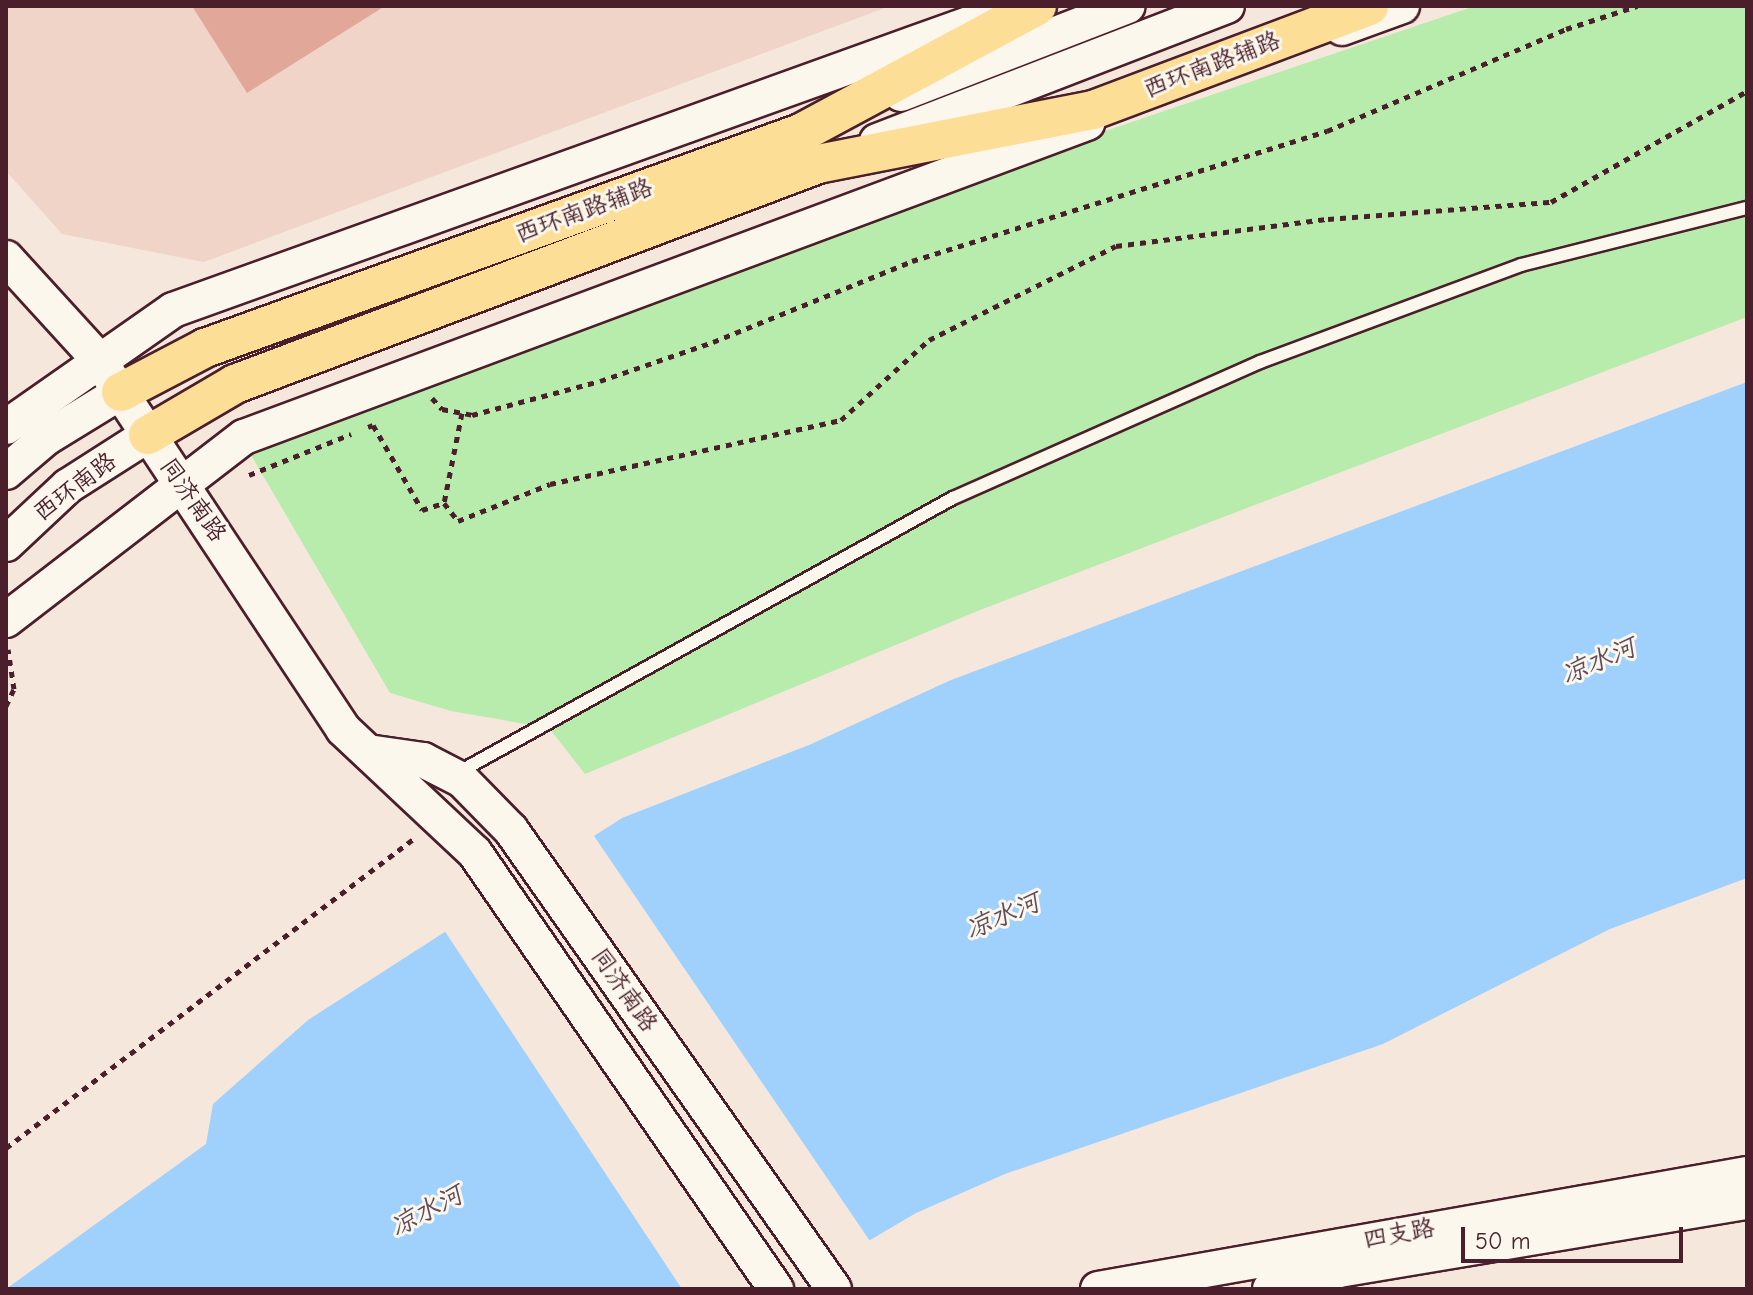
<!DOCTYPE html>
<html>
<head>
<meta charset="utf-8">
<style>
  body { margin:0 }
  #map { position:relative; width:1753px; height:1295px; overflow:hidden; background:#f6e7dc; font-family:"Comic Neue","LXGW WenKai TC",sans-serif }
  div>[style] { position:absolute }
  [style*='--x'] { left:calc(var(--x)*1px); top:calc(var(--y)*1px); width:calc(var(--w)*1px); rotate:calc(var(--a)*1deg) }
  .built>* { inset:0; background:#f0d4c8 }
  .green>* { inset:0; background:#b8ecad }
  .water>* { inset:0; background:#9fd1fc }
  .pier>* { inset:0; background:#f6e7dc }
  .building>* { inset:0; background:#e1a89a }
  .path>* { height:5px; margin-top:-2.5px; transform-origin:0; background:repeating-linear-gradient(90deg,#4a1f2b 0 6px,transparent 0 12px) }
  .roads { filter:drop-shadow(2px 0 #4a1f2b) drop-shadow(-2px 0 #4a1f2b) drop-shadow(0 2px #4a1f2b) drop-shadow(0 -2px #4a1f2b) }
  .lane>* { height:12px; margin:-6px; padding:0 6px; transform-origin:6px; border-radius:6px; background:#fbf7ec }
  .secondary>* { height:34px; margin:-17px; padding:0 17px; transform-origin:17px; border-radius:17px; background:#fbf7ec }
  .primary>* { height:38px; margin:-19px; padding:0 19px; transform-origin:19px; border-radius:19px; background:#fcde96 }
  span { translate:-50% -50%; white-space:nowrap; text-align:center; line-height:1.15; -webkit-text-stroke:6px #fbf7ec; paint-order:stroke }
  .street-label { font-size:24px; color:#4a1f2b }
  .water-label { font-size:26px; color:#5f4c5f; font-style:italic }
  .frame { position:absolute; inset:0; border:8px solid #4a1f2b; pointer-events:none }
  .scale { position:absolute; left:1461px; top:1227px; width:222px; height:36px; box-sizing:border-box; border:4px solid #4a1f2b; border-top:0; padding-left:10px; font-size:24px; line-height:28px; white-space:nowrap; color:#4a1f2b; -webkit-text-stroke:6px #fbf7ec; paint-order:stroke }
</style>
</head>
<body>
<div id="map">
  <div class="built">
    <div style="clip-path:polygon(6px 6px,890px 6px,204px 262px,62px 234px,6px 171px)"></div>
  </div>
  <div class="green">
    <div style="clip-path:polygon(1475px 6px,1747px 6px,1747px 317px,980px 610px,585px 774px,549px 728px,451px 711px,390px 693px,251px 455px,259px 417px)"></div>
  </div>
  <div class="water">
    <div style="clip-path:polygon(1747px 382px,1747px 878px,1610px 929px,1383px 1044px,1005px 1174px,916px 1213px,787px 1289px,6px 1289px,206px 1144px,213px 1104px,308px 1020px,622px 818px,809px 745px,951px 680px)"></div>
  </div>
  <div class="pier">
    <div style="clip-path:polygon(592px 833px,872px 1244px,795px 1289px,682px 1289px,444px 930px)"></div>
  </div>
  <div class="building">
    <div style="clip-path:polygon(192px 6px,385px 6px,247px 93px)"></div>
  </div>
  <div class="path">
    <div style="--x:432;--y:398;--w:15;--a:48"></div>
    <div style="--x:442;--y:409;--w:31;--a:11"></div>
    <div style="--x:472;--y:415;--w:132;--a:-14.9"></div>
    <div style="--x:600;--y:381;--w:120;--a:-19"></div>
    <div style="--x:713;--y:342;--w:215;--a:-22.1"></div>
    <div style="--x:912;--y:261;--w:435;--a:-17.4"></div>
    <div style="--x:1327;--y:131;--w:260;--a:-23.1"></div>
    <div style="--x:1566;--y:29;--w:75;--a:-17.9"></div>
    <div style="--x:462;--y:413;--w:92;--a:101.3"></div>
    <div style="--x:444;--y:503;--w:23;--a:52"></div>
    <div style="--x:458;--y:521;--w:99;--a:-21.9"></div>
    <div style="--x:550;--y:484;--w:298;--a:-12.4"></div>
    <div style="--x:841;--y:420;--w:119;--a:-42.3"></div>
    <div style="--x:929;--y:340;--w:209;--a:-26.7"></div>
    <div style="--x:1116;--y:246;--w:214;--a:-7.3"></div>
    <div style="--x:1328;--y:219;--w:224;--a:-4.4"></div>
    <div style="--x:1551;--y:202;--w:225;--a:-29.5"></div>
    <div style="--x:368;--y:427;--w:5;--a:-22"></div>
    <div style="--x:373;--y:425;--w:98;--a:60"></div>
    <div style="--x:422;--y:510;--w:23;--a:-18"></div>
    <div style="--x:249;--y:475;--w:110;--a:-21.9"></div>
    <div style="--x:6;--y:706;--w:19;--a:-65"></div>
    <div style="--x:14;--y:689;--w:40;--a:-98.5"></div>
    <div style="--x:6;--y:1148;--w:515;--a:-37.18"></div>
  </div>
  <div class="roads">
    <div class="lane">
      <div style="--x:459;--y:772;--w:565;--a:-29.02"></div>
      <div style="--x:953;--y:498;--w:336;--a:-23.9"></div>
      <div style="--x:1260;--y:362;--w:278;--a:-20.4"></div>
      <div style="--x:1521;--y:265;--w:233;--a:-14.2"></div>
    </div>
    <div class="secondary">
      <div style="--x:1342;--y:28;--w:64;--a:-20.1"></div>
      <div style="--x:901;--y:94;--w:243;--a:-21.2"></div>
      <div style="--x:877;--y:141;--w:375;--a:-21.1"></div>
      <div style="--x:6;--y:258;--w:138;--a:47.6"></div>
      <div style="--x:99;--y:360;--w:442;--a:56.5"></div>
      <div style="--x:343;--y:729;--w:181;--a:43.2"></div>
      <div style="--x:475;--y:853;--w:530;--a:55.38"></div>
      <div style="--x:6;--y:427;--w:204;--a:-35"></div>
      <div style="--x:173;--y:310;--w:878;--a:-19.78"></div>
      <div style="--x:6;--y:472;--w:52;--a:-40.4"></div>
      <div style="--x:46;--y:438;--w:88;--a:-31.5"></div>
      <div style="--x:6;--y:544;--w:85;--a:-43.1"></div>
      <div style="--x:68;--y:486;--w:95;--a:-32.5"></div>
      <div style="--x:6;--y:620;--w:300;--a:-37.6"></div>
      <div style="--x:244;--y:437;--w:900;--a:-20.43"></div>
      <div style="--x:368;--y:752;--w:56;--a:8.3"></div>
      <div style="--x:423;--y:760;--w:44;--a:27.1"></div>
      <div style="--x:462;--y:780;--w:70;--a:45.6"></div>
      <div style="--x:511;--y:830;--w:561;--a:54.87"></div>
      <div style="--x:1098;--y:1289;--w:659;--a:-10.05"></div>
      <div style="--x:1270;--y:1289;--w:72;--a:-15.4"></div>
      <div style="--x:1339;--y:1270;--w:414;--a:-9.5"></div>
    </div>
    <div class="primary">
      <div style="--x:121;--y:392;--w:95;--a:-27.6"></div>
      <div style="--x:205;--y:348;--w:634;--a:-19.84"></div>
      <div style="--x:801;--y:133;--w:268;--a:-28.3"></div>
      <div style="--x:148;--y:435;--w:101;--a:-30.4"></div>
      <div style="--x:235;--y:384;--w:623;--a:-20.67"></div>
      <div style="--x:818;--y:164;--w:280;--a:-11.1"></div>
      <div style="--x:1093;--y:110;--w:295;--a:-20.6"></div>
    </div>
  </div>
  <div class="street-label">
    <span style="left:1212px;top:65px;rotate:-21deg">西环南路辅路</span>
    <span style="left:584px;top:211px;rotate:-20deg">西环南路辅路</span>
    <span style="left:75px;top:487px;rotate:-37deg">西环南路</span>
    <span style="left:193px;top:500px;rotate:55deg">同济南路</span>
    <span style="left:624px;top:990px;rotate:55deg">同济南路</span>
    <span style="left:1399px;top:1234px;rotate:-10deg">四支路</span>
  </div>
  <div class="water-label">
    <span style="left:1599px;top:662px;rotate:-23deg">凉水河</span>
    <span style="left:1003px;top:917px;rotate:-23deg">凉水河</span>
    <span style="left:427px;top:1212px;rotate:-28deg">凉水河</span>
  </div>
  <div class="frame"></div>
  <div class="scale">50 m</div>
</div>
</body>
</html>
